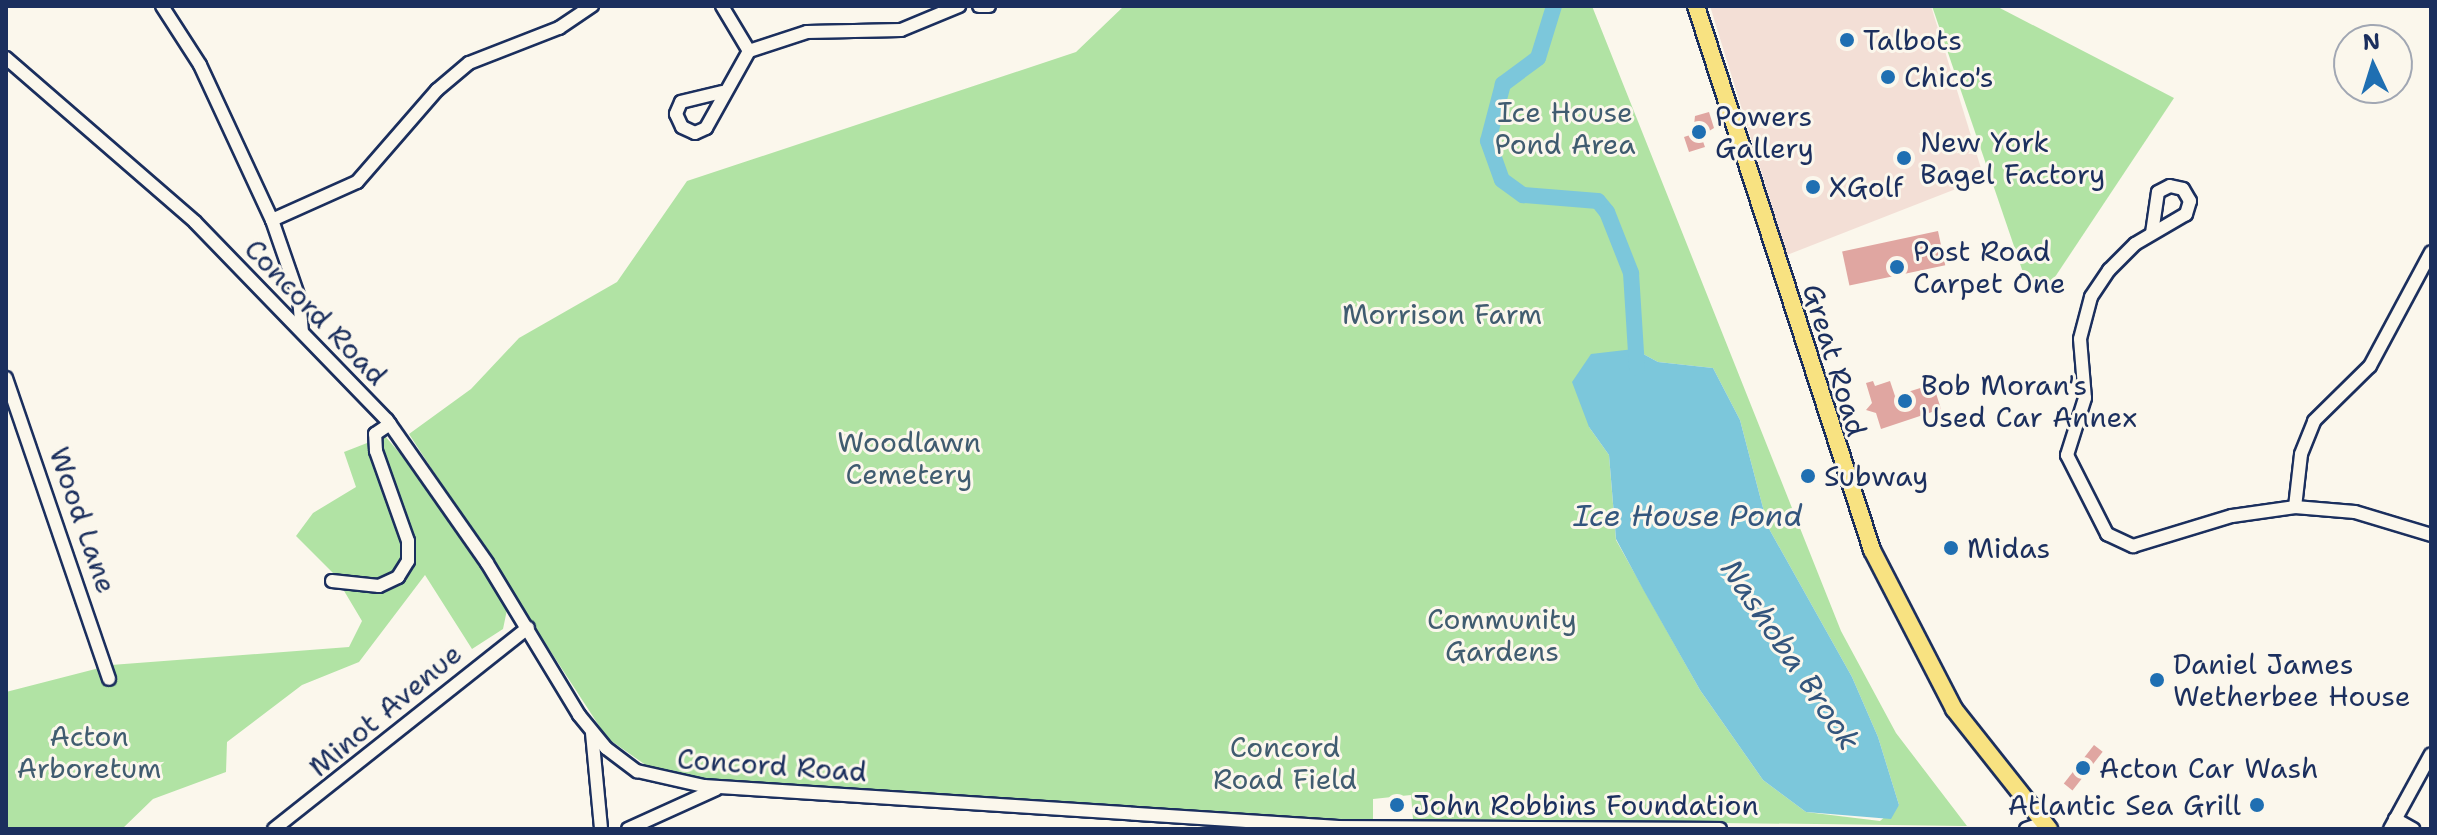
<!DOCTYPE html>
<html>
<head>
<meta charset="utf-8">
<style>
  body { margin:0 }
  #map { position:relative; width:2437px; height:835px; overflow:hidden; background:#fbf7ec; font-family:"Shantell Sans",sans-serif }
  div>[style] { position:absolute }
  [style*='--x'] { left:calc(var(--x)*1px); top:calc(var(--y)*1px); width:calc(var(--w)*1px); rotate:calc(var(--a)*1deg) }
  .built>* { inset:0; background:#f3dfd6 }
  .green>* { inset:0; background:#b1e3a4 }
  .water>* { inset:0; background:#7cc7db }
  .river>* { height:16px; margin:-8px; padding:0 8px; transform-origin:8px; border-radius:8px; background:#7cc7db }
  .building>* { inset:0; background:#e0a6a1; transform-origin:0 0 }
  .roads { filter:drop-shadow(2px 0 #1b2f5e) drop-shadow(-2px 0 #1b2f5e) drop-shadow(0 2px #1b2f5e) drop-shadow(0 -2px #1b2f5e) }
  .minor>* { height:12px; margin:-6px; padding:0 6px; transform-origin:6px; border-radius:6px; background:#fbf7ec }
  .major>* { height:16px; margin:-8px; padding:0 8px; transform-origin:8px; border-radius:8px; background:#f8e281 }
  .dots>* { width:22px; height:22px; translate:-50% -50%; box-sizing:border-box; border:4px solid #fbf7ec; border-radius:50% }
  span { translate:-50% -50%; white-space:nowrap; text-align:center; line-height:1.15; -webkit-text-stroke:6px #fbf7ec; paint-order:stroke }
  .poi-label { font-size:28px; color:#1b2f5e }
  .left { translate:0 -50%; text-align:left }
  .right { translate:-100% -50%; text-align:right }
  .park-label { font-size:28px; color:#405c70 }
  .street-label { font-size:28px; color:#1b2f5e }
  .water-label { font-size:30px; color:#33557d; font-style:italic }
  .frame { position:absolute; inset:0; border:8px solid #1b2f5e; pointer-events:none }
  .north { position:absolute; left:2333px; top:24px; width:80px; height:80px; box-sizing:border-box; background:#fbf7ec; border:2px solid #a1a7b3; border-radius:50%; rotate:356deg; font-size:22px; font-weight:700; line-height:32px; text-align:center; color:#1b2f5e }
  .north::after { content:''; display:block; margin:auto; width:28px; height:36px; background:#1f6fb2; clip-path:polygon(50% 0,100% 100%,50% 72%,0 100%) }
</style>
</head>
<body>
<div id="map">
  <div class="built">
    <div style="clip-path:polygon(1710px 6px,1931px 6px,1984px 178px,1787px 255px)"></div>
  </div>
  <div class="green">
    <div style="clip-path:polygon(evenodd,1124px 6px,1592px 6px,1841px 631px,1896px 733px,1967px 826px,1413px 819px,1411px 795px,1373px 799px,1373px 820px,1313px 818px,711px 780px,650px 768px,607px 738px,409px 434px,471px 389px,519px 338px,617px 282px,687px 181px,1076px 52px,1124px 6px,1634px 349px,1658px 362px,1713px 368px,1740px 420px,1768px 527px,1852px 677px,1878px 737px,1899px 805px,1880px 821px,1806px 812px,1763px 780px,1700px 690px,1616px 540px,1609px 455px,1589px 427px,1634px 349px)"></div>
    <div style="clip-path:polygon(1932px 6px,1996px 6px,2174px 98px,2053px 280px,2029px 290px)"></div>
    <div style="clip-path:polygon(385px 436px,427px 485px,508px 605px,503px 629px,472px 649px,425px 575px,359px 662px,302px 685px,227px 742px,226px 772px,153px 799px,122px 829px,6px 829px,6px 692px,111px 665px,349px 647px,362px 621px,334px 574px,296px 536px,313px 513px,356px 487px,344px 452px)"></div>
  </div>
  <div class="water">
    <div style="clip-path:polygon(1634px 349px,1658px 362px,1713px 368px,1740px 420px,1768px 527px,1852px 677px,1878px 737px,1899px 805px,1891px 819px,1806px 812px,1763px 780px,1700px 690px,1644px 591px,1616px 539px,1609px 455px,1589px 427px,1572px 382px,1591px 354px)"></div>
  </div>
  <div class="river">
    <div style="--x:1554;--y:6;--w:54;--a:107.1"></div>
    <div style="--x:1538;--y:58;--w:44;--a:143.4"></div>
    <div style="--x:1503;--y:84;--w:59;--a:104.7"></div>
    <div style="--x:1488;--y:141;--w:41;--a:70.3"></div>
    <div style="--x:1502;--y:180;--w:26;--a:36"></div>
    <div style="--x:1523;--y:195;--w:75;--a:4.6"></div>
    <div style="--x:1598;--y:201;--w:14;--a:51"></div>
    <div style="--x:1607;--y:212;--w:66;--a:68.5"></div>
    <div style="--x:1631;--y:273;--w:95;--a:86.4"></div>
  </div>
  <div class="building">
    <div style="clip-path:polygon(1709px 112px,1714px 128px,1701px 136px,1705px 147px,1689px 152px,1684px 137px,1693px 134px,1695px 116px)"></div>
    <div style="left:1938px;top:231px;width:35px;height:98px;rotate:78deg"></div>
    <div style="clip-path:polygon(1873px 381px,1875px 386px,1890px 381px,1895px 396px,1933px 384px,1941px 409px,1881px 429px,1876px 413px,1866px 410px,1872px 403px,1866px 383px)"></div>
    <div style="left:2094px;top:745px;width:11px;height:49px;rotate:38deg"></div>
  </div>
  <div class="roads">
    <div class="minor">
      <div style="--x:162;--y:6;--w:70;--a:57.2"></div>
      <div style="--x:200;--y:65;--w:171;--a:65.1"></div>
      <div style="--x:272;--y:220;--w:83;--a:70.9"></div>
      <div style="--x:299;--y:298;--w:32;--a:85"></div>
      <div style="--x:722;--y:6;--w:52;--a:59"></div>
      <div style="--x:979;--y:6;--w:10;--a:0"></div>
      <div style="--x:6;--y:58;--w:250;--a:40.9"></div>
      <div style="--x:195;--y:222;--w:276;--a:45.9"></div>
      <div style="--x:387;--y:420;--w:174;--a:55"></div>
      <div style="--x:487;--y:563;--w:178;--a:58.8"></div>
      <div style="--x:579;--y:715;--w:43;--a:50.7"></div>
      <div style="--x:606;--y:748;--w:39;--a:37"></div>
      <div style="--x:637;--y:771;--w:69;--a:12.6"></div>
      <div style="--x:704;--y:786;--w:636;--a:3.69"></div>
      <div style="--x:1339;--y:827;--w:381;--a:0.3"></div>
      <div style="--x:722;--y:92;--w:42;--a:166.3"></div>
      <div style="--x:681;--y:102;--w:13;--a:113"></div>
      <div style="--x:676;--y:114;--w:14;--a:65"></div>
      <div style="--x:682;--y:127;--w:14;--a:25"></div>
      <div style="--x:695;--y:133;--w:12;--a:-24"></div>
      <div style="--x:706;--y:128;--w:88;--a:-60.8"></div>
      <div style="--x:749;--y:51;--w:61;--a:-18.1"></div>
      <div style="--x:807;--y:32;--w:94;--a:-1.2"></div>
      <div style="--x:901;--y:30;--w:63;--a:-22.5"></div>
      <div style="--x:272;--y:220;--w:93;--a:-24.1"></div>
      <div style="--x:357;--y:182;--w:122;--a:-49"></div>
      <div style="--x:437;--y:90;--w:42;--a:-40.2"></div>
      <div style="--x:469;--y:63;--w:97;--a:-21.3"></div>
      <div style="--x:559;--y:28;--w:40;--a:-34"></div>
      <div style="--x:2152;--y:233;--w:41;--a:-81.7"></div>
      <div style="--x:2158;--y:192;--w:13;--a:-27"></div>
      <div style="--x:2170;--y:186;--w:13;--a:13"></div>
      <div style="--x:2183;--y:189;--w:14;--a:60"></div>
      <div style="--x:2190;--y:201;--w:14;--a:107"></div>
      <div style="--x:2186;--y:214;--w:59;--a:149.5"></div>
      <div style="--x:2135;--y:244;--w:37;--a:135"></div>
      <div style="--x:2109;--y:270;--w:32;--a:124"></div>
      <div style="--x:2091;--y:297;--w:43;--a:104.7"></div>
      <div style="--x:2080;--y:339;--w:59;--a:85.2"></div>
      <div style="--x:2085;--y:398;--w:60;--a:107.5"></div>
      <div style="--x:2067;--y:455;--w:89;--a:63.1"></div>
      <div style="--x:2107;--y:534;--w:29;--a:25"></div>
      <div style="--x:2133;--y:546;--w:103;--a:-16.9"></div>
      <div style="--x:2232;--y:516;--w:64;--a:-8.1"></div>
      <div style="--x:2295;--y:507;--w:60;--a:4.8"></div>
      <div style="--x:2355;--y:512;--w:79;--a:16.8"></div>
      <div style="--x:6;--y:378;--w:318;--a:71.1"></div>
      <div style="--x:2295;--y:507;--w:53;--a:-83.5"></div>
      <div style="--x:2301;--y:454;--w:35;--a:-68"></div>
      <div style="--x:2314;--y:421;--w:78;--a:-44.5"></div>
      <div style="--x:2370;--y:366;--w:129;--a:-61.8"></div>
      <div style="--x:332;--y:581;--w:47;--a:6.1"></div>
      <div style="--x:379;--y:586;--w:21;--a:-25"></div>
      <div style="--x:398;--y:577;--w:19;--a:-58"></div>
      <div style="--x:408;--y:561;--w:20;--a:-90"></div>
      <div style="--x:408;--y:541;--w:96;--a:-109.6"></div>
      <div style="--x:376;--y:451;--w:17;--a:-93"></div>
      <div style="--x:375;--y:434;--w:18;--a:-34"></div>
      <div style="--x:592;--y:733;--w:96;--a:84.6"></div>
      <div style="--x:2395;--y:819;--w:21;--a:29"></div>
      <div style="--x:274;--y:829;--w:324;--a:-38.4"></div>
      <div style="--x:628;--y:829;--w:97;--a:-24.4"></div>
      <div style="--x:2026;--y:829;--w:18;--a:-19"></div>
      <div style="--x:2390;--y:829;--w:85;--a:-61.3"></div>
    </div>
    <div class="major">
      <div style="--x:1696;--y:6;--w:572;--a:72.07"></div>
      <div style="--x:1872;--y:550;--w:179;--a:62.7"></div>
      <div style="--x:1954;--y:709;--w:153;--a:51.6"></div>
    </div>
  </div>
  <div class="dots">
    <div style="left:1847px;top:40px;background:#1f6fb2"></div>
    <div style="left:1888px;top:77px;background:#1f6fb2"></div>
    <div style="left:1699px;top:132px;background:#1f6fb2"></div>
    <div style="left:1904px;top:158px;background:#1f6fb2"></div>
    <div style="left:1813px;top:187px;background:#1f6fb2"></div>
    <div style="left:1897px;top:267px;background:#1f6fb2"></div>
    <div style="left:1905px;top:401px;background:#1f6fb2"></div>
    <div style="left:1808px;top:476px;background:#1f6fb2"></div>
    <div style="left:1951px;top:548px;background:#1f6fb2"></div>
    <div style="left:2157px;top:680px;background:#1f6fb2"></div>
    <div style="left:2083px;top:768px;background:#1f6fb2"></div>
    <div style="left:1397px;top:805px;background:#1f6fb2"></div>
    <div style="left:2257px;top:805px;background:#1f6fb2"></div>
  </div>
  <div class="poi-label">
    <span class="left" style="left:1863px;top:40px">Talbots</span>
    <span class="left" style="left:1904px;top:77px">Chico's</span>
    <span class="left" style="left:1715px;top:132px">Powers<br>Gallery</span>
    <span class="left" style="left:1920px;top:158px">New York<br>Bagel Factory</span>
    <span class="left" style="left:1829px;top:187px">XGolf</span>
    <span class="left" style="left:1913px;top:267px">Post Road<br>Carpet One</span>
    <span class="left" style="left:1921px;top:401px">Bob Moran's<br>Used Car Annex</span>
    <span class="left" style="left:1824px;top:476px">Subway</span>
    <span class="left" style="left:1967px;top:548px">Midas</span>
    <span class="left" style="left:2173px;top:680px">Daniel James<br>Wetherbee House</span>
    <span class="left" style="left:2099px;top:768px">Acton Car Wash</span>
    <span class="left" style="left:1413px;top:805px">John Robbins Foundation</span>
    <span class="right" style="left:2241px;top:805px">Atlantic Sea Grill</span>
  </div>
  <div class="park-label">
    <span style="left:1565px;top:128px">Ice House<br>Pond Area</span>
    <span style="left:1442px;top:314px">Morrison Farm</span>
    <span style="left:909px;top:458px">Woodlawn<br>Cemetery</span>
    <span style="left:1502px;top:635px">Community<br>Gardens</span>
    <span style="left:89px;top:752px">Acton<br>Arboretum</span>
    <span style="left:1285px;top:763px">Concord<br>Road Field</span>
  </div>
  <div class="street-label">
    <span style="left:316px;top:312px;rotate:46deg">Concord Road</span>
    <span style="left:1835px;top:360px;rotate:73deg">Great Road</span>
    <span style="left:83px;top:520px;rotate:71deg">Wood Lane</span>
    <span style="left:385px;top:710px;rotate:-40deg">Minot Avenue</span>
    <span style="left:772px;top:765px;rotate:4deg">Concord Road</span>
  </div>
  <div class="water-label">
    <span style="left:1688px;top:516px">Ice House Pond</span>
    <span style="left:1790px;top:655px;rotate:56deg">Nashoba Brook</span>
  </div>
  <div class="frame"></div>
  <div class="north">N</div>
</div>
</body>
</html>
